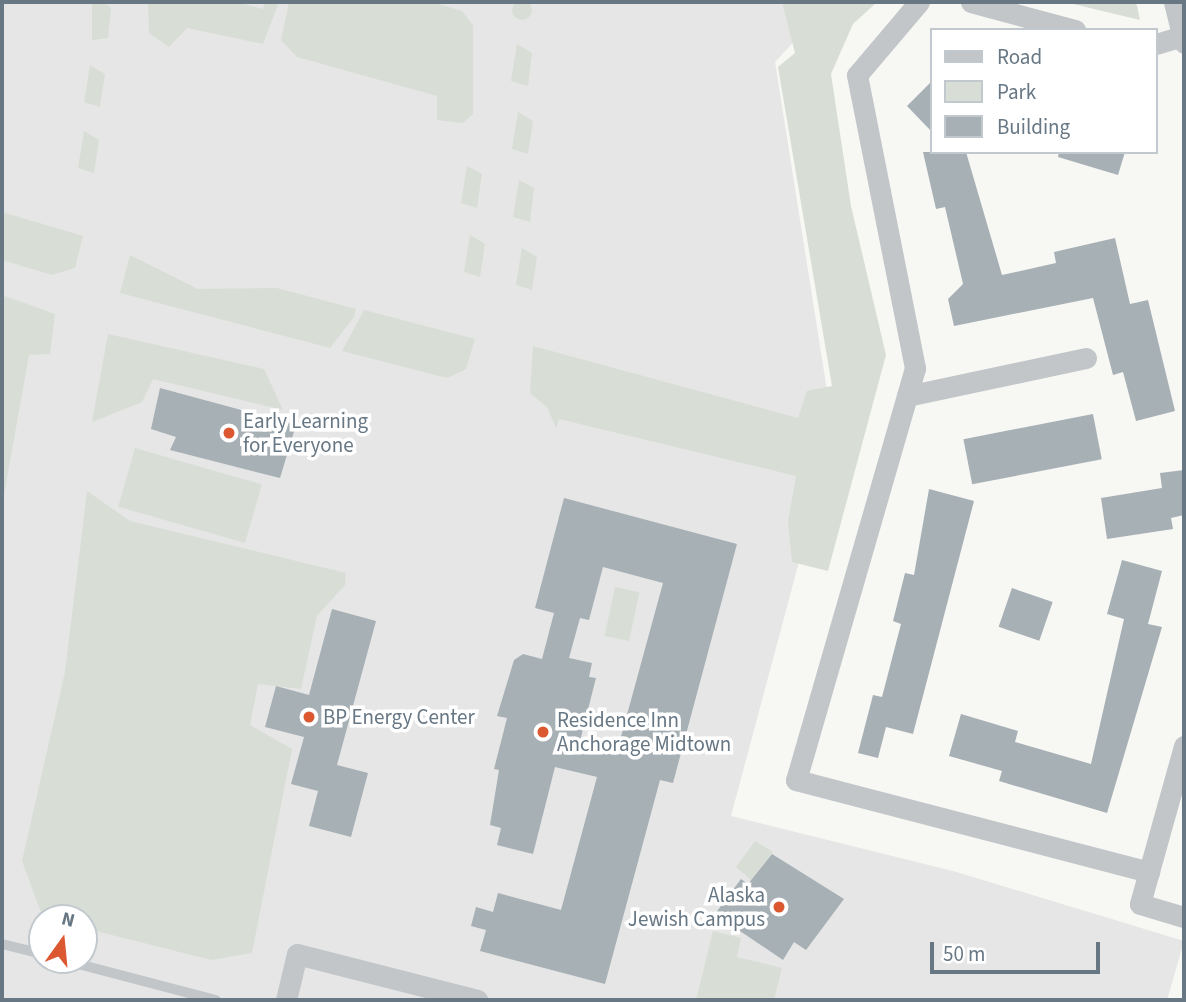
<!DOCTYPE html>
<html>
<head>
<meta charset="utf-8">
<style>
  body { margin:0 }
  #map { position:relative; width:1186px; height:1002px; overflow:hidden; background:#f7f7f4; font-family:"Source Sans 3",sans-serif }
  div>[style] { position:absolute }
  [style*='--x'] { left:calc(var(--x)*1px); top:calc(var(--y)*1px); width:calc(var(--w)*1px); rotate:calc(var(--a)*1deg) }
  .built>* { inset:0; background:#e5e6e5 }
  .green>* { inset:0; background:#d8ded5; transform-origin:0 0 }
  .round { border-radius:50% }
  .building>* { inset:0; background:#a7b0b5; transform-origin:0 0 }
  .service>* { height:10px; margin:-5px; padding:0 5px; transform-origin:5px; border-radius:5px; background:#c2c6c9 }
  .minor>* { height:21px; margin:-10.5px; padding:0 10.5px; transform-origin:10.5px; border-radius:10.5px; background:#c2c6c9 }
  .dots>* { width:19px; height:19px; translate:-50% -50%; box-sizing:border-box; border:4px solid #fff; border-radius:50% }
  span { translate:-50% -50%; white-space:nowrap; text-align:center; line-height:1.15; -webkit-text-stroke:7px #fff; paint-order:stroke }
  .poi-label { font-size:21px; color:#677784 }
  .left { translate:0 -50%; text-align:left }
  .right { translate:-100% -50%; text-align:right }
  .frame { position:absolute; inset:0; border:4px solid #677784; pointer-events:none }
  .legend { position:absolute; left:930px; top:28px; width:228px; height:126px; box-sizing:border-box; background:#fff; border:2px solid #c2c9ce; margin:0; padding:9px 12px; list-style:none; font-size:21px; color:#677784 }
  .legend li { display:flex; align-items:center; gap:14px; height:35px }
  .legend b { width:35px; border:2px solid #c2c9ce }
  .north { position:absolute; left:28px; top:904px; width:70px; height:70px; box-sizing:border-box; background:#fff; border:2px solid #c2c9ce; border-radius:50%; rotate:15deg; font-size:19px; font-weight:700; line-height:28px; text-align:center; color:#677784 }
  .north::after { content:''; display:block; margin:auto; width:24px; height:32px; background:#db5830; clip-path:polygon(50% 0,100% 100%,50% 72%,0 100%) }
  .scale { position:absolute; left:930px; top:942px; width:170px; height:32px; box-sizing:border-box; border:4px solid #677784; border-top:0; padding-left:9px; font-size:21px; line-height:24px; white-space:nowrap; color:#677784; -webkit-text-stroke:5px #fff; paint-order:stroke }
</style>
</head>
<body>
<div id="map">
  <div class="built">
    <div style="clip-path:polygon(evenodd,2px 2px,830px 2px,775px 62px,828px 397px,842px 401px,731px 816px,953px 871px,1184px 941px,1167px 1000px,2px 1000px,2px 2px,42px 918px,84px 918px,84px 960px,42px 960px,42px 918px)"></div>
  </div>
  <div class="green">
    <div class="round" style="left:512px;top:0;width:20px;height:20px"></div>
    <div style="clip-path:polygon(104px 2px,111px 8px,108px 38px,92px 40px,92px 4px)"></div>
    <div style="clip-path:polygon(148px 2px,236px 2px,263px 9px,265px 2px,279px 2px,263px 44px,187px 28px,169px 47px,149px 33px)"></div>
    <div style="clip-path:polygon(289px 2px,432px 2px,462px 11px,473px 25px,473px 114px,463px 123px,437px 120px,437px 96px,297px 57px,281px 40px)"></div>
    <div style="clip-path:polygon(782px 2px,877px 2px,853px 24px,831px 74px,851px 206px,886px 355px,828px 571px,792px 562px,788px 522px,796px 476px,559px 419px,556px 428px,547px 407px,530px 393px,533px 346px,798px 418px,807px 391px,832px 386px,778px 67px,795px 53px)"></div>
    <div style="clip-path:polygon(1065px 2px,1136px 2px,1140px 20px)"></div>
    <div style="clip-path:polygon(517px 44px,532px 53px,528px 86px,511px 81px)"></div>
    <div style="clip-path:polygon(90px 65px,105px 74px,100px 107px,84px 102px)"></div>
    <div style="clip-path:polygon(518px 112px,533px 121px,528px 154px,512px 149px)"></div>
    <div style="clip-path:polygon(84px 131px,99px 140px,94px 173px,78px 168px)"></div>
    <div style="clip-path:polygon(467px 166px,482px 174px,477px 208px,461px 203px)"></div>
    <div style="clip-path:polygon(519px 180px,534px 188px,530px 222px,513px 217px)"></div>
    <div style="clip-path:polygon(2px 212px,83px 236px,75px 268px,52px 275px,2px 260px)"></div>
    <div style="clip-path:polygon(470px 235px,485px 244px,480px 277px,464px 272px)"></div>
    <div style="clip-path:polygon(522px 248px,537px 257px,532px 290px,516px 285px)"></div>
    <div style="clip-path:polygon(130px 255px,198px 289px,277px 288px,356px 309px,354px 317px,330px 348px,120px 293px)"></div>
    <div style="clip-path:polygon(2px 295px,55px 314px,50px 354px,29px 355px,2px 506px)"></div>
    <div style="clip-path:polygon(364px 310px,475px 339px,466px 369px,447px 378px,342px 351px)"></div>
    <div style="clip-path:polygon(108px 334px,264px 369px,283px 410px,153px 379px,142px 402px,92px 422px)"></div>
    <div style="left:135px;top:448px;width:132px;height:61px;rotate:16deg"></div>
    <div style="clip-path:polygon(87px 491px,130px 521px,346px 573px,345px 585px,317px 616px,301px 689px,258px 684px,250px 725px,292px 749px,252px 953px,211px 960px,84px 928px,84px 918px,43px 918px,22px 861px,65px 672px)"></div>
    <div style="left:615px;top:587px;width:25px;height:50px;rotate:12deg"></div>
    <div style="clip-path:polygon(755px 841px,773px 852px,751px 880px,736px 867px)"></div>
    <div style="clip-path:polygon(713px 931px,741px 938px,737px 957px,782px 968px,774px 1000px,696px 1000px)"></div>
  </div>
  <div class="building">
    <div style="clip-path:polygon(932px 81px,932px 132px,907px 106px)"></div>
    <div style="clip-path:polygon(923px 152px,966px 152px,1002px 275px,1056px 263px,1054px 252px,1115px 238px,1130px 304px,1148px 300px,1175px 411px,1136px 421px,1123px 372px,1113px 375px,1093px 298px,954px 326px,948px 299px,963px 284px,945px 207px,936px 209px)"></div>
    <div style="clip-path:polygon(1059px 152px,1125px 152px,1118px 175px,1058px 157px)"></div>
    <div style="clip-path:polygon(160px 388px,296px 425px,280px 478px,170px 450px,176px 437px,151px 429px)"></div>
    <div style="left:1093px;top:414px;width:46px;height:132px;rotate:79deg"></div>
    <div style="clip-path:polygon(1184px 470px,1184px 515px,1171px 518px,1173px 529px,1107px 539px,1101px 498px,1162px 488px,1160px 473px)"></div>
    <div style="clip-path:polygon(929px 489px,974px 501px,913px 734px,886px 727px,878px 758px,858px 753px,873px 695px,882px 697px,901px 624px,893px 621px,905px 573px,914px 575px)"></div>
    <div style="clip-path:polygon(evenodd,564px 498px,737px 544px,673px 783px,660px 780px,605px 984px,480px 951px,486px 930px,471px 926px,476px 907px,493px 912px,498px 893px,561px 910px,597px 777px,555px 767px,533px 854px,497px 845px,501px 828px,490px 825px,499px 770px,494px 769px,507px 718px,497px 716px,514px 660px,523px 654px,542px 659px,554px 613px,535px 608px,564px 498px,603px 567px,663px 583px,616px 755px,579px 745px,596px 678px,589px 677px,592px 663px,569px 658px,580px 618px,589px 620px,603px 567px)"></div>
    <div style="clip-path:polygon(1122px 560px,1162px 571px,1148px 624px,1162px 627px,1107px 813px,999px 781px,1002px 771px,949px 756px,961px 714px,1018px 731px,1015px 742px,1091px 764px,1124px 619px,1107px 614px)"></div>
    <div style="left:1012px;top:588px;width:43px;height:41px;rotate:19deg"></div>
    <div style="clip-path:polygon(332px 609px,376px 621px,337px 765px,368px 773px,351px 837px,309px 826px,318px 791px,291px 784px,304px 737px,265px 727px,276px 686px,309px 695px)"></div>
    <div style="clip-path:polygon(772px 854px,844px 899px,806px 950px,794px 942px,783px 960px,715px 914px,741px 879px,748px 884px)"></div>
  </div>
  <div class="service">
    <div style="--x:2;--y:944;--w:41;--a:14"></div>
    <div style="--x:63;--y:960;--w:158;--a:14.7"></div>
  </div>
  <div class="minor">
    <div style="--x:919;--y:2;--w:96;--a:130.3"></div>
    <div style="--x:857;--y:75;--w:299;--a:78.8"></div>
    <div style="--x:915;--y:368;--w:429;--a:106.1"></div>
    <div style="--x:796;--y:780;--w:365;--a:14.6"></div>
    <div style="--x:971;--y:2;--w:108;--a:15.1"></div>
    <div style="--x:1174;--y:2;--w:42;--a:76.3"></div>
    <div style="--x:1156;--y:44;--w:28;--a:-17"></div>
    <div style="--x:907;--y:396;--w:183;--a:-12"></div>
    <div style="--x:1184;--y:746;--w:164;--a:105.6"></div>
    <div style="--x:1140;--y:904;--w:46;--a:16.5"></div>
    <div style="--x:286;--y:1000;--w:47;--a:-76.6"></div>
    <div style="--x:297;--y:954;--w:186;--a:14.3"></div>
  </div>
  <div class="dots">
    <div style="left:229px;top:433px;background:#db5830"></div>
    <div style="left:309px;top:717px;background:#db5830"></div>
    <div style="left:543px;top:732px;background:#db5830"></div>
    <div style="left:779px;top:907px;background:#db5830"></div>
  </div>
  <div class="poi-label">
    <span class="left" style="left:243px;top:433px">Early Learning<br>for Everyone</span>
    <span class="left" style="left:323px;top:717px">BP Energy Center</span>
    <span class="left" style="left:557px;top:732px">Residence Inn<br>Anchorage Midtown</span>
    <span class="right" style="left:765px;top:907px">Alaska<br>Jewish Campus</span>
  </div>
  <div class="frame"></div>
  <ul class="legend">
  <li><b style="height:9px;background:#c2c6c9"></b>Road</li>
  <li><b style="height:19px;background:#d8ded5"></b>Park</li>
  <li><b style="height:19px;background:#a7b0b5"></b>Building</li>
  </ul>
  <div class="north">N</div>
  <div class="scale">50 m</div>
</div>
</body>
</html>
